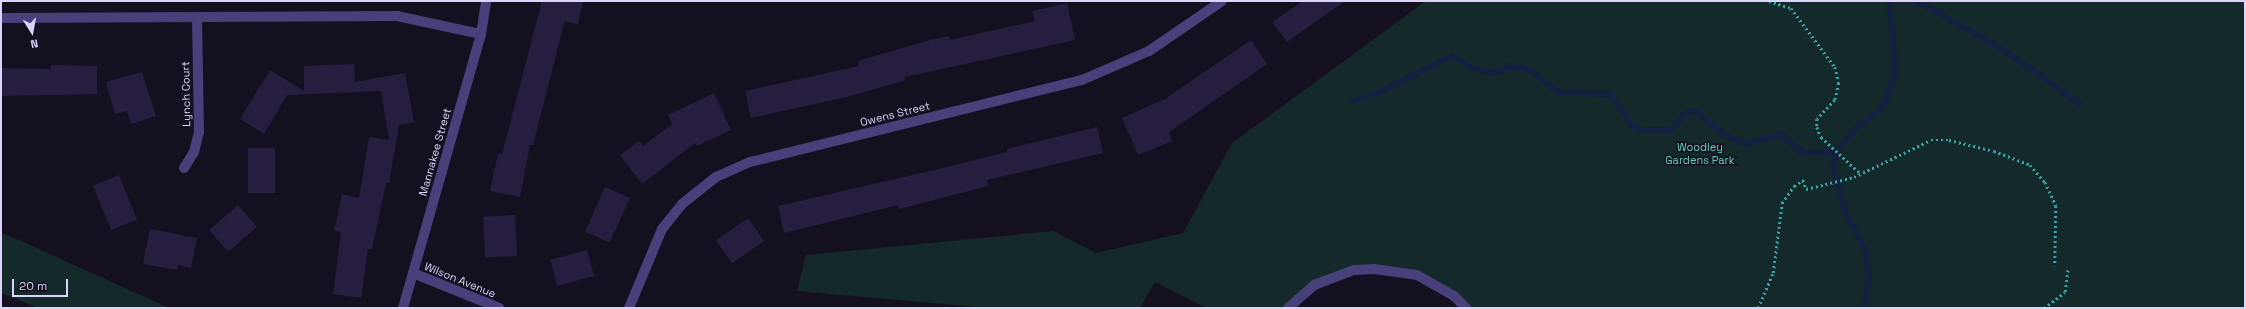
<!DOCTYPE html>
<html>
<head>
<meta charset="utf-8">
<style>
  body { margin:0 }
  #map { position:relative; width:2246px; height:309px; overflow:hidden; background:#141020; font-family:"Space Grotesk",sans-serif }
  div>[style] { position:absolute }
  [style*='--x'] { left:calc(var(--x)*1px); top:calc(var(--y)*1px); width:calc(var(--w)*1px); rotate:calc(var(--a)*1deg) }
  .green>* { inset:0; background:#142929 }
  .stream>* { height:5.5px; margin:-2.75px; padding:0 2.75px; transform-origin:2.75px; border-radius:2.75px; background:#132141 }
  .building>* { inset:0; background:#271e3f; transform-origin:0 0 }
  .path>* { height:2.5px; margin-top:-1.25px; transform-origin:0; background:repeating-linear-gradient(90deg,#3ca4a6 0 2px,transparent 0 5px) }
  .minor>* { height:10px; margin:-5px; padding:0 5px; transform-origin:5px; border-radius:5px; background:#47407a }
  .tertiary>* { height:10px; margin:-5px; padding:0 5px; transform-origin:5px; border-radius:5px; background:#47407a }
  span { translate:-50% -50%; white-space:nowrap; text-align:center; line-height:1.15; -webkit-text-stroke:3px #141020; paint-order:stroke }
  .street-label { font-size:11px; color:#dcd4fa }
  .park-label { font-size:11px; color:#69d1bf }
  .frame { position:absolute; inset:0; border:2px solid #dcd4fa; pointer-events:none }
  .north { position:absolute; left:12px; top:12px; width:40px; height:40px; -webkit-text-stroke:3px #141020; paint-order:stroke; rotate:169deg; font-size:11px; font-weight:700; line-height:16px; text-align:center; color:#dcd4fa }
  .north::after { content:''; display:block; margin:auto; width:14px; height:18px; background:#dcd4fa; clip-path:polygon(50% 0,100% 100%,50% 72%,0 100%) }
  .scale { position:absolute; left:12px; top:279px; width:56px; height:18px; box-sizing:border-box; border:2px solid #dcd4fa; border-top:0; padding-left:5px; font-size:12px; line-height:14px; white-space:nowrap; color:#dcd4fa; -webkit-text-stroke:3px #141020; paint-order:stroke }
</style>
</head>
<body>
<div id="map">
  <div class="green">
    <div style="clip-path:polygon(1426px 1px,2245px 1px,2245px 308px,1466px 308px,1417px 275px,1374px 269px,1314px 285px,1288px 308px,1207px 308px,1155px 282px,1140px 308px,988px 308px,797px 291px,806px 255px,1053px 231px,1096px 253px,1183px 233px,1232px 143px)"></div>
    <div style="clip-path:polygon(1px 233px,19px 240px,169px 308px,38px 308px,1px 293px)"></div>
  </div>
  <div class="stream">
    <div style="--x:1917;--y:1;--w:100;--a:29.4"></div>
    <div style="--x:2004;--y:50;--w:92;--a:35.2"></div>
    <div style="--x:1352;--y:102;--w:30;--a:-20"></div>
    <div style="--x:1380;--y:92;--w:80;--a:-26.6"></div>
    <div style="--x:1452;--y:56;--w:22;--a:30"></div>
    <div style="--x:1471;--y:67;--w:21;--a:17"></div>
    <div style="--x:1491;--y:73;--w:11;--a:-10"></div>
    <div style="--x:1502;--y:71;--w:9;--a:-36"></div>
    <div style="--x:1509;--y:66;--w:14;--a:8"></div>
    <div style="--x:1523;--y:68;--w:11;--a:22"></div>
    <div style="--x:1533;--y:72;--w:33;--a:39"></div>
    <div style="--x:1559;--y:93;--w:52;--a:1.1"></div>
    <div style="--x:1611;--y:94;--w:37;--a:56"></div>
    <div style="--x:1632;--y:125;--w:11;--a:27"></div>
    <div style="--x:1642;--y:130;--w:29;--a:0"></div>
    <div style="--x:1671;--y:130;--w:23;--a:-50"></div>
    <div style="--x:1686;--y:112;--w:10;--a:-6"></div>
    <div style="--x:1696;--y:111;--w:35;--a:40"></div>
    <div style="--x:1723;--y:134;--w:19;--a:25"></div>
    <div style="--x:1740;--y:142;--w:8;--a:14"></div>
    <div style="--x:1748;--y:144;--w:34;--a:-17"></div>
    <div style="--x:1781;--y:134;--w:28;--a:41"></div>
    <div style="--x:1802;--y:152;--w:34;--a:0"></div>
    <div style="--x:1865;--y:308;--w:33;--a:-83"></div>
    <div style="--x:1869;--y:275;--w:27;--a:-98"></div>
    <div style="--x:1865;--y:248;--w:39;--a:-119"></div>
    <div style="--x:1846;--y:214;--w:48;--a:-105.8"></div>
    <div style="--x:1833;--y:168;--w:16;--a:-79"></div>
    <div style="--x:1836;--y:152;--w:30;--a:-50"></div>
    <div style="--x:1855;--y:129;--w:34;--a:-37"></div>
    <div style="--x:1882;--y:109;--w:36;--a:-69"></div>
    <div style="--x:1895;--y:75;--w:74;--a:-93.9"></div>
  </div>
  <div class="building">
    <div style="clip-path:polygon(542px 1px,583px 1px,578px 24px,565px 21px,563px 27px,533px 145px,530px 145px,520px 197px,490px 191px,498px 154px,502px 154px)"></div>
    <div style="clip-path:polygon(1303px 1px,1345px 1px,1287px 42px,1272px 22px)"></div>
    <div style="clip-path:polygon(1067px 3px,1075px 40px,905px 77px,906px 80px,847px 97px,751px 118px,745px 91px,859px 66px,858px 61px,930px 40px,949px 36px,950px 40px,1035px 21px,1032px 11px)"></div>
    <div style="clip-path:polygon(1251px 40px,1267px 64px,1169px 132px,1172px 141px,1138px 155px,1122px 118px,1165px 99px)"></div>
    <div style="clip-path:polygon(354px 64px,355px 82px,405px 73px,414px 122px,399px 125px,389px 183px,386px 183px,372px 249px,368px 249px,361px 298px,333px 294px,341px 232px,334px 231px,342px 194px,359px 198px,369px 137px,389px 140px,381px 91px,287px 95px,264px 134px,240px 119px,270px 70px,304px 91px,304px 66px)"></div>
    <div style="clip-path:polygon(51px 65px,97px 66px,97px 94px,1px 96px,1px 68px,51px 69px)"></div>
    <div style="clip-path:polygon(142px 72px,156px 116px,131px 124px,127px 111px,115px 114px,106px 82px)"></div>
    <div style="clip-path:polygon(714px 93px,731px 130px,697px 146px,695px 143px,642px 184px,620px 155px,639px 141px,643px 146px,672px 124px,668px 115px)"></div>
    <div style="clip-path:polygon(1097px 127px,1103px 153px,987px 180px,988px 186px,930px 201px,899px 209px,898px 205px,784px 233px,778px 206px,947px 167px,1007px 152px,1007px 149px)"></div>
    <div style="left:248px;top:148px;width:27px;height:45px"></div>
    <div style="left:119px;top:175px;width:48px;height:28px;rotate:68deg"></div>
    <div style="left:605px;top:187px;width:27px;height:49px;rotate:24deg"></div>
    <div style="left:238px;top:205px;width:29px;height:38px;rotate:49deg"></div>
    <div style="left:515px;top:215px;width:41px;height:32px;rotate:87deg"></div>
    <div style="left:748px;top:218px;width:28px;height:39px;rotate:55deg"></div>
    <div style="clip-path:polygon(150px 229px,197px 238px,191px 268px,178px 265px,177px 270px,143px 264px)"></div>
    <div style="left:587px;top:250px;width:27px;height:38px;rotate:75deg"></div>
  </div>
  <div class="path">
    <div style="--x:1769;--y:1;--w:23;--a:18"></div>
    <div style="--x:1791;--y:8;--w:74;--a:53.3"></div>
    <div style="--x:1835;--y:67;--w:16;--a:76"></div>
    <div style="--x:1839;--y:83;--w:17;--a:103"></div>
    <div style="--x:1835;--y:100;--w:26;--a:133"></div>
    <div style="--x:1817;--y:119;--w:8;--a:90"></div>
    <div style="--x:1817;--y:127;--w:11;--a:68"></div>
    <div style="--x:1821;--y:137;--w:54;--a:42.8"></div>
    <div style="--x:1758;--y:308;--w:38;--a:-67"></div>
    <div style="--x:1773;--y:273;--w:71;--a:-82.7"></div>
    <div style="--x:1782;--y:203;--w:21;--a:-55"></div>
    <div style="--x:1794;--y:186;--w:11;--a:-34"></div>
    <div style="--x:1803;--y:180;--w:9;--a:72"></div>
    <div style="--x:1806;--y:189;--w:49;--a:-14"></div>
    <div style="--x:1854;--y:177;--w:85;--a:-25.7"></div>
    <div style="--x:1931;--y:140;--w:18;--a:0"></div>
    <div style="--x:1949;--y:140;--w:46;--a:13.7"></div>
    <div style="--x:1994;--y:151;--w:39;--a:21"></div>
    <div style="--x:2030;--y:165;--w:23;--a:49"></div>
    <div style="--x:2045;--y:182;--w:26;--a:65"></div>
    <div style="--x:2056;--y:206;--w:60;--a:91"></div>
    <div style="--x:2044;--y:308;--w:26;--a:-37"></div>
    <div style="--x:2065;--y:292;--w:24;--a:-83"></div>
  </div>
  <div class="minor">
    <div style="--x:1;--y:18;--w:396;--a:-0.3"></div>
    <div style="--x:397;--y:16;--w:86;--a:12.1"></div>
    <div style="--x:184;--y:168;--w:19;--a:-58"></div>
    <div style="--x:194;--y:152;--w:21;--a:-76"></div>
    <div style="--x:199;--y:132;--w:115;--a:-91"></div>
    <div style="--x:413;--y:273;--w:93;--a:22.1"></div>
    <div style="--x:629;--y:308;--w:86;--a:-67.3"></div>
    <div style="--x:662;--y:229;--w:32;--a:-51"></div>
    <div style="--x:682;--y:204;--w:43;--a:-38.5"></div>
    <div style="--x:716;--y:177;--w:37;--a:-24"></div>
    <div style="--x:750;--y:162;--w:342;--a:-13.9"></div>
    <div style="--x:1082;--y:80;--w:73;--a:-23.4"></div>
    <div style="--x:1149;--y:51;--w:88;--a:-34.4"></div>
    <div style="--x:1288;--y:308;--w:35;--a:-41"></div>
    <div style="--x:1314;--y:285;--w:43;--a:-20.6"></div>
    <div style="--x:1354;--y:270;--w:20;--a:-3"></div>
    <div style="--x:1374;--y:269;--w:43;--a:7.9"></div>
    <div style="--x:1417;--y:275;--w:43;--a:29.6"></div>
    <div style="--x:1454;--y:296;--w:17;--a:45"></div>
  </div>
  <div class="tertiary">
    <div style="--x:403;--y:308;--w:285;--a:-74.1"></div>
    <div style="--x:481;--y:34;--w:33;--a:-81"></div>
  </div>
  <div class="street-label">
    <span style="left:186px;top:94px;rotate:-91deg">Lynch Court</span>
    <span style="left:895px;top:114px;rotate:-14deg">Owens Street</span>
    <span style="left:435px;top:152px;rotate:-74deg">Mannakee Street</span>
    <span style="left:460px;top:280px;rotate:22deg">Wilson Avenue</span>
  </div>
  <div class="park-label">
    <span style="left:1700px;top:154px">Woodley<br>Gardens Park</span>
  </div>
  <div class="frame"></div>
  <div class="north">N</div>
  <div class="scale">20 m</div>
</div>
</body>
</html>
